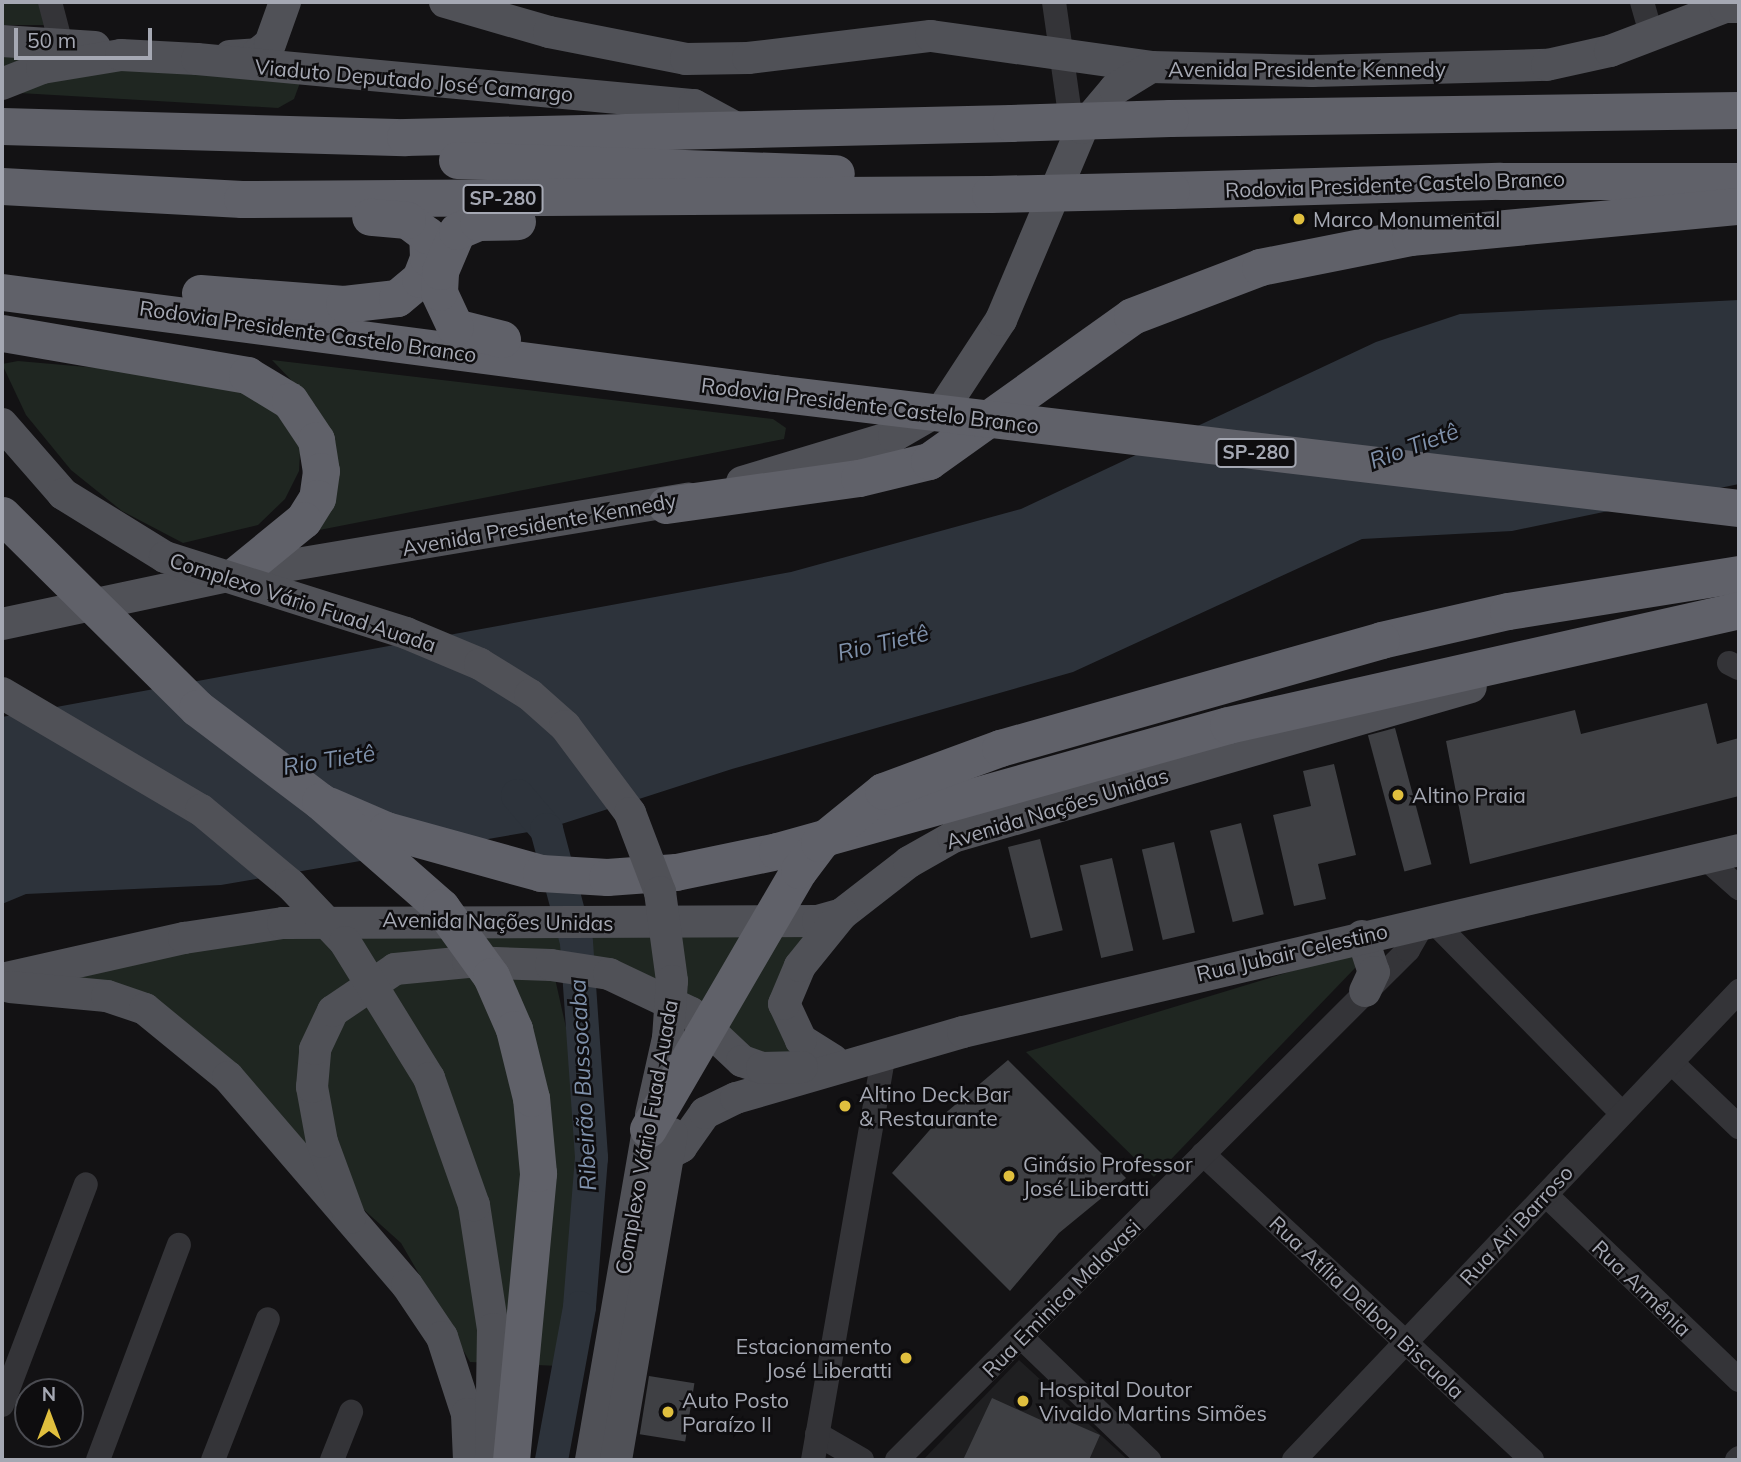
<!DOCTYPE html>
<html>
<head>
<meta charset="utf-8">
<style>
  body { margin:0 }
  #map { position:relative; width:1741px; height:1462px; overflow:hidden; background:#131214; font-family:Mulish,sans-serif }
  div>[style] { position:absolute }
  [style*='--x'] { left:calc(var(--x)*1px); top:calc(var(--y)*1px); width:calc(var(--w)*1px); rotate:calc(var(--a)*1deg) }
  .built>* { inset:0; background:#1f1f21 }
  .green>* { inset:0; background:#1f2621; transform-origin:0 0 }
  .water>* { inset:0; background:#2d333b }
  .river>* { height:33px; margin:-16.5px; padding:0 16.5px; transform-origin:16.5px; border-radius:16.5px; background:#2d333b }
  .building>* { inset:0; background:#3f4044; transform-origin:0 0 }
  .minor>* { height:24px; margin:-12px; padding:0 12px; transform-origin:12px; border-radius:12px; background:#343438 }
  .major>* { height:32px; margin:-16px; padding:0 16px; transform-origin:16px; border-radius:16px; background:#505157 }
  .highway>* { height:37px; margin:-18.5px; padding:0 18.5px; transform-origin:18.5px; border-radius:18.5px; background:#606169 }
  .major-bridge>* { height:32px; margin:-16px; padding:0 16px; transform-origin:16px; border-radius:16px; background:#505157 }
  .highway-bridge>* { height:37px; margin:-18.5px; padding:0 18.5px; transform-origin:18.5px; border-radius:18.5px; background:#606169 }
  .dots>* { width:19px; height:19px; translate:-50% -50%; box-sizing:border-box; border:4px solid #0e0d0f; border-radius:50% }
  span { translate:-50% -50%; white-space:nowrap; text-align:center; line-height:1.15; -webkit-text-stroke:5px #0e0d0f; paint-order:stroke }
  .shield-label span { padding:2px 5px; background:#0e0d0f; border:2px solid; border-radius:5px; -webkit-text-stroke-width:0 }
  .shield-label { font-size:19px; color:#a5a8b3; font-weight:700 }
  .street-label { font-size:21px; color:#a5a8b3 }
  .poi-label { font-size:21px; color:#a5a8b3 }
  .left { translate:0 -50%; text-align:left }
  .right { translate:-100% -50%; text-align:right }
  .water-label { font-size:23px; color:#7f91ab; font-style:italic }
  .frame { position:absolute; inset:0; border:4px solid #a5a8b3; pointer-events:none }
  .north { position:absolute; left:14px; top:1378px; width:70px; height:70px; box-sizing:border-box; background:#0e0d0f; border:2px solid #4a4b51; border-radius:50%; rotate:0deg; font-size:19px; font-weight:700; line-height:28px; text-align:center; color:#a5a8b3 }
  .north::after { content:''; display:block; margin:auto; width:24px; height:32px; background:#e0bf3e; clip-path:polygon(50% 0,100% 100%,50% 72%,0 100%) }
  .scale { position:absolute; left:14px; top:28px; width:138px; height:32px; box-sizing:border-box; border:4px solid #a5a8b3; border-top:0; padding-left:9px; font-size:21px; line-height:24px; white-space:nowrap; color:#a5a8b3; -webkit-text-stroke:5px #0e0d0f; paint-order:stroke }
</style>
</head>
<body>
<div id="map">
  <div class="built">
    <div style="clip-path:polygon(1019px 1360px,1128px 1460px,923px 1460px)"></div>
  </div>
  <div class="green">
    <div style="left:2px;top:2px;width:45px;height:23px"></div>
    <div style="clip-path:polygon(2px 50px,301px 80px,294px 99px,278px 108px,2px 92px)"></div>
    <div style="clip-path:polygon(272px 360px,773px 419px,786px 428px,784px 439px,304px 533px,330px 457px,316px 406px)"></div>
    <div style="clip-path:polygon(18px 361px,224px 379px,257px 391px,301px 436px,299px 471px,285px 499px,258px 525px,183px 543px,122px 511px,71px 470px,26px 415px,2px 364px)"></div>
    <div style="clip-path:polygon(818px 921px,787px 987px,812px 1050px,762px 1068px,691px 1013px,552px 965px,580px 1090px,578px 1239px,559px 1366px,470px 1362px,401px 1243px,276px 1131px,171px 1025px,2px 987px,184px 938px)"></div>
    <div style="clip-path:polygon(1358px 951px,1356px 967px,1154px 1177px,1026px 1052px)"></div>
  </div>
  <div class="water">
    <div style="clip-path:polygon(1739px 300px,1739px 484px,1512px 531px,1362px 539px,1073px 672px,732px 769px,546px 829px,221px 885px,26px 894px,2px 904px,2px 717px,791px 572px,1021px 509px,1376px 342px,1460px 314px)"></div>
  </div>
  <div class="river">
    <div style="--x:517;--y:795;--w:45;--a:49.5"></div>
    <div style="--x:546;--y:829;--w:117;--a:75.1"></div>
    <div style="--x:576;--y:942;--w:216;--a:86"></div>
    <div style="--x:591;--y:1157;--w:150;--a:94.6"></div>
    <div style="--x:579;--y:1307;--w:156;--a:100.4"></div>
  </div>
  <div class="building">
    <div style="clip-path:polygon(1707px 703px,1717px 744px,1739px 738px,1739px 796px,1470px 864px,1446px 741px,1575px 710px,1581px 734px)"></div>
    <div style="left:1395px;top:728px;width:141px;height:28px;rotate:75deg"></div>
    <div style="clip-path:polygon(1334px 764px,1356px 855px,1318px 864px,1326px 899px,1294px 906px,1273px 815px,1311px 806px,1303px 771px)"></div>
    <div style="left:1241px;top:823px;width:94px;height:32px;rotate:76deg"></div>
    <div style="left:1040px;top:839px;width:94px;height:33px;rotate:76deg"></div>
    <div style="left:1174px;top:842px;width:93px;height:33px;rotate:77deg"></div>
    <div style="left:1112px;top:858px;width:95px;height:33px;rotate:77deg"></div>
    <div style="clip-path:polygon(1008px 1060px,1126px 1178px,1059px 1233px,1010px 1291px,892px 1173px,942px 1116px)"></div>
    <div style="left:649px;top:1376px;width:46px;height:59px;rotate:9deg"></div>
    <div style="clip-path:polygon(992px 1398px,1043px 1421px,1047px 1412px,1100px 1435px,1089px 1460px,963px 1460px)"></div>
  </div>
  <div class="minor">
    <div style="--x:50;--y:2;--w:43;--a:75.3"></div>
    <div style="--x:1054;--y:2;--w:135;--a:81.9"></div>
    <div style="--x:1642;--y:2;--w:32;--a:74"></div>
    <div style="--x:1729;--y:663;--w:11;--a:27"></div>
    <div style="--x:1704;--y:857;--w:47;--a:41.5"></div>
    <div style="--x:1432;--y:920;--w:269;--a:45.5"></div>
    <div style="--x:1672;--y:1063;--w:93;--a:43.7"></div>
    <div style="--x:1203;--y:1154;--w:449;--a:42.9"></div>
    <div style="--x:1546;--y:1195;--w:267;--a:43.8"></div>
    <div style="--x:1021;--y:1337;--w:178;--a:43.9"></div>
    <div style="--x:2;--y:1405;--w:236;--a:-69.2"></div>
    <div style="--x:817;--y:1434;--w:52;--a:30"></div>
    <div style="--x:98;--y:1460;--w:230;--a:-69.4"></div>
    <div style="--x:213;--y:1460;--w:151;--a:-68.7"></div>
    <div style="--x:332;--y:1460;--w:52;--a:-68.4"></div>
    <div style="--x:813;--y:1460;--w:408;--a:-80.1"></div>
    <div style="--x:897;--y:1460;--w:722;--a:-44.94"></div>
    <div style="--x:1408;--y:950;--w:32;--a:-60"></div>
    <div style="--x:1294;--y:1460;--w:647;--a:-46.5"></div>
    <div style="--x:1737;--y:1460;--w:3;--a:-45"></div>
  </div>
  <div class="major">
    <div style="--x:445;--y:2;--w:108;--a:16.1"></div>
    <div style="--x:549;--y:32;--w:140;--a:11.1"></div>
    <div style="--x:686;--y:59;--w:62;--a:-0.9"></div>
    <div style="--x:748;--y:58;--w:184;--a:-6.9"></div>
    <div style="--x:931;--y:36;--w:222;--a:8"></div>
    <div style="--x:1151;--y:67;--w:161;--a:1.4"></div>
    <div style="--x:1312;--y:71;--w:235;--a:-1.5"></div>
    <div style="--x:1547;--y:65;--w:65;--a:-12.5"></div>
    <div style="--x:1610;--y:51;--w:123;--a:-20.9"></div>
    <div style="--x:1725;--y:7;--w:14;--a:0"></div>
    <div style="--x:2;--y:41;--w:93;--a:3.7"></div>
    <div style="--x:230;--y:56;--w:27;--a:-4"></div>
    <div style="--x:257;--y:54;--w:16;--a:-38"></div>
    <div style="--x:270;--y:44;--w:45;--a:-70.3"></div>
    <div style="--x:2;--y:84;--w:43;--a:-21.8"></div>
    <div style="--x:42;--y:68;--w:80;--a:-9.3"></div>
    <div style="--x:121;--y:55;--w:76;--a:3"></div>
    <div style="--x:197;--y:59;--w:499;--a:5.3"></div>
    <div style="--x:694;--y:105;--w:52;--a:28.5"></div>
    <div style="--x:2;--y:424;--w:93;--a:48.9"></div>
    <div style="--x:742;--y:482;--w:159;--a:-16.8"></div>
    <div style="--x:894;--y:436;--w:58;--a:-30.1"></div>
    <div style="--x:944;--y:407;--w:104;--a:-56.8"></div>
    <div style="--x:1001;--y:320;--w:208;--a:-67.1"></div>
    <div style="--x:1082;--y:128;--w:51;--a:-49.8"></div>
    <div style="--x:1115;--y:89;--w:42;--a:-31.4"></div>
    <div style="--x:2;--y:624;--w:240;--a:-12"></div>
    <div style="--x:237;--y:574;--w:458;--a:-9.5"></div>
    <div style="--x:1362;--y:936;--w:38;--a:72"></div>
    <div style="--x:1374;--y:972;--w:21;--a:115"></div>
    <div style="--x:2;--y:979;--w:187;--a:-12.7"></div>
    <div style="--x:184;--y:938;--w:100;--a:-8.6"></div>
    <div style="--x:283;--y:923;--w:535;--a:-0.21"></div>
    <div style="--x:818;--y:921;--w:25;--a:-16"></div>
    <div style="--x:842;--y:914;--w:85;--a:-37.8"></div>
    <div style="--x:909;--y:862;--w:51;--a:-29.6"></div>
    <div style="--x:953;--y:837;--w:539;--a:-16.15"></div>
    <div style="--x:10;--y:987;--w:97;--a:5.3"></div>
    <div style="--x:107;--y:996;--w:40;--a:18.9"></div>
    <div style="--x:145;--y:1009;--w:107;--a:39.3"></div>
    <div style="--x:228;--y:1077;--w:274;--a:49.3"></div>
    <div style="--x:407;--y:1285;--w:63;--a:56.1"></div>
    <div style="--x:442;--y:1337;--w:81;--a:72"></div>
    <div style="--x:467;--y:1414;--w:46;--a:87.5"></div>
    <div style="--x:833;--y:1060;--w:38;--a:-148"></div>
    <div style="--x:801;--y:1040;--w:40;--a:-115"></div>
    <div style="--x:784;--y:1004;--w:41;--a:-67.2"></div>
    <div style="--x:800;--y:966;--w:67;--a:-51.1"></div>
    <div style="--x:668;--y:1154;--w:15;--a:-28"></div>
    <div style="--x:681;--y:1147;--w:42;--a:-54.8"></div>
    <div style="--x:705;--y:1113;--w:34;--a:-26"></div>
    <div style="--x:736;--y:1098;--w:236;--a:-16.2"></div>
    <div style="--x:963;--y:1032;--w:797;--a:-13.2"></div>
    <div style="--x:474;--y:1205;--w:125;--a:81.3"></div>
    <div style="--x:493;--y:1329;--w:131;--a:90.9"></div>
    <div style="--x:350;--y:1218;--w:81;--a:-110.2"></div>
    <div style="--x:322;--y:1142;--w:56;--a:-100.3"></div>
    <div style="--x:312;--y:1087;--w:38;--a:-85"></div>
    <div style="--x:315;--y:1049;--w:42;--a:-64.7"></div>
    <div style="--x:333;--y:1011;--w:75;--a:-34.1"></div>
    <div style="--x:395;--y:969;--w:73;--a:-5.5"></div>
    <div style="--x:468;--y:962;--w:83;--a:2.1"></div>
    <div style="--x:551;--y:965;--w:59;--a:8.8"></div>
    <div style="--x:609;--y:974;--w:91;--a:25.4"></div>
    <div style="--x:691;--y:1013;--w:70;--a:43.3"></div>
    <div style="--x:742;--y:1061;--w:21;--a:19"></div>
    <div style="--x:762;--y:1068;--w:40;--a:-1.4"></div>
    <div style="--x:591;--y:1460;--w:336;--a:-80.2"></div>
    <div style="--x:616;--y:1460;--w:331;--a:-80.3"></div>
  </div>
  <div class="highway">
    <div style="--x:1170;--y:118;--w:569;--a:-0.81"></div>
    <div style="--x:2;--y:126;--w:403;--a:1.6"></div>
    <div style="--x:405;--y:137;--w:606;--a:-1.32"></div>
    <div style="--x:457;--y:160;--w:379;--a:2"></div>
    <div style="--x:2;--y:186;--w:240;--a:3.1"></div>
    <div style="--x:242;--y:199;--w:748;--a:-0.38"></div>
    <div style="--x:1171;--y:190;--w:329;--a:-1.6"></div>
    <div style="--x:1500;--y:181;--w:239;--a:0"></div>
    <div style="--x:2;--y:292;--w:779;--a:7.45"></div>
    <div style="--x:200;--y:293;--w:144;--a:4.4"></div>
    <div style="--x:344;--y:304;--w:53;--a:-6.5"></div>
    <div style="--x:397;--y:298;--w:30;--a:-40"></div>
    <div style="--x:420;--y:279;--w:22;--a:-69"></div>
    <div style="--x:428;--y:258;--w:23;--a:-92"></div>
    <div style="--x:427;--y:235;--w:25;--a:-143"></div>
    <div style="--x:407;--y:220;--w:37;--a:-175"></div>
    <div style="--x:2;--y:333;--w:249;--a:9.7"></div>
    <div style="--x:247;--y:375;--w:50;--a:31.2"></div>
    <div style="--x:290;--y:401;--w:47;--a:56.3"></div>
    <div style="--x:316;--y:440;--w:31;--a:81"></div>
    <div style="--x:321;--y:471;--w:27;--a:98"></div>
    <div style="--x:317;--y:498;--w:26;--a:122"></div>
    <div style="--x:303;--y:520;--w:85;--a:140.7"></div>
    <div style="--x:502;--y:339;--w:49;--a:-165.7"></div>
    <div style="--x:455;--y:327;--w:38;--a:-115"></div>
    <div style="--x:439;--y:292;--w:21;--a:-87"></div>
    <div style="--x:440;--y:271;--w:43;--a:-67"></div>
    <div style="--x:457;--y:231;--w:23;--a:-23"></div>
    <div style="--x:478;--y:222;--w:39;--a:-1"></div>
    <div style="--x:666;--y:505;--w:195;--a:-8"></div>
    <div style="--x:859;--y:478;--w:72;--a:-13.7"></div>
    <div style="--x:929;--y:461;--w:249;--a:-35.5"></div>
    <div style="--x:1132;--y:316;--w:137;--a:-20.9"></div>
    <div style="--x:1260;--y:267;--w:153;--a:-11.3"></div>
    <div style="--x:1410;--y:237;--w:330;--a:-5.4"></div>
    <div style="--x:1381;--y:640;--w:130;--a:-12.9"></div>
    <div style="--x:1508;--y:611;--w:234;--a:-9.1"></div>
    <div style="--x:328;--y:805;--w:63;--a:23.3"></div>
    <div style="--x:386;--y:830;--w:161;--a:15.5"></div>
    <div style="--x:541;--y:873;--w:66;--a:3.5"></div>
    <div style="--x:607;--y:877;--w:69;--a:-4.1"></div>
    <div style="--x:676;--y:872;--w:103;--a:-11.7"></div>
    <div style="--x:777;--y:851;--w:468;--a:-15.6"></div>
    <div style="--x:1228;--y:725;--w:524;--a:-12.68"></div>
    <div style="--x:511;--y:1460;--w:288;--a:-84.6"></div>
    <div style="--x:538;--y:1173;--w:75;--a:-95.3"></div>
  </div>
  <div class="major-bridge">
    <div style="--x:63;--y:494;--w:120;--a:31.7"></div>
    <div style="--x:165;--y:557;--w:253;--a:17.5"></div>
    <div style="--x:406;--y:633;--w:80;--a:22.7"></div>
    <div style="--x:480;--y:664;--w:59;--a:31.8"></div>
    <div style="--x:530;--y:695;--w:47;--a:41.5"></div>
    <div style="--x:565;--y:726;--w:109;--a:53.2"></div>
    <div style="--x:630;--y:813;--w:85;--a:69.2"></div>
    <div style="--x:660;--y:892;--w:90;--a:82.3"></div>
    <div style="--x:672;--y:981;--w:57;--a:94"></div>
    <div style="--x:668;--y:1038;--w:78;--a:102.6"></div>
    <div style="--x:2;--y:693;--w:231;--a:30.5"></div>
    <div style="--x:201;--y:810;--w:117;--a:39.8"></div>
    <div style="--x:291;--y:885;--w:79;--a:46.5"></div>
    <div style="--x:345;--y:942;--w:160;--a:58.3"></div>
    <div style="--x:429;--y:1078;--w:135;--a:70.5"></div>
  </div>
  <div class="highway-bridge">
    <div style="--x:1011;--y:123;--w:159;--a:-1.8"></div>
    <div style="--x:990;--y:194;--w:181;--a:-1.3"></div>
    <div style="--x:774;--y:393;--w:972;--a:6.8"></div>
    <div style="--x:2;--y:515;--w:274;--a:44.7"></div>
    <div style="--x:197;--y:708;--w:154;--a:37.1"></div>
    <div style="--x:320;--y:801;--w:161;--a:41.2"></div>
    <div style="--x:441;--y:907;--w:85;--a:54.1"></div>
    <div style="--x:491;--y:976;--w:58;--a:66.5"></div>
    <div style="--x:514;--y:1029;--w:71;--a:76.2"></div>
    <div style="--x:648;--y:1129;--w:300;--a:-59.8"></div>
    <div style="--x:799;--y:870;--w:34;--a:-53"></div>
    <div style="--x:819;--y:843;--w:82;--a:-39.1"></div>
    <div style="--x:883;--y:791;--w:125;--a:-20.2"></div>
    <div style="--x:1000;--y:748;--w:396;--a:-15.8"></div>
  </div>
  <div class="dots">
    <div style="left:1299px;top:219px;background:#e0bf3e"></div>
    <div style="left:1398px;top:795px;background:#e0bf3e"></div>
    <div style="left:845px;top:1106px;background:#e0bf3e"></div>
    <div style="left:1009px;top:1176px;background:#e0bf3e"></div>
    <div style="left:906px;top:1358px;background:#e0bf3e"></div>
    <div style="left:1023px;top:1401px;background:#e0bf3e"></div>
    <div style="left:668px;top:1412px;background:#e0bf3e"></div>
  </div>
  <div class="shield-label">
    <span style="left:503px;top:199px">SP-280</span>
    <span style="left:1256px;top:453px">SP-280</span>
  </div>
  <div class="street-label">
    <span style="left:1307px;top:69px">Avenida Presidente Kennedy</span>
    <span style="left:414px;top:80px;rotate:5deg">Viaduto Deputado José Camargo</span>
    <span style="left:1395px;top:184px;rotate:-2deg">Rodovia Presidente Castelo Branco</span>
    <span style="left:308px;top:331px;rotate:8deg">Rodovia Presidente Castelo Branco</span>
    <span style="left:870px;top:405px;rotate:7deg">Rodovia Presidente Castelo Branco</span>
    <span style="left:539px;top:524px;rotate:-10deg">Avenida Presidente Kennedy</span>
    <span style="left:303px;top:602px;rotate:18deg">Complexo Vário Fuad Auada</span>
    <span style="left:1057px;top:808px;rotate:-17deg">Avenida Nações Unidas</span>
    <span style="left:498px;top:921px;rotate:1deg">Avenida Nações Unidas</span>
    <span style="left:1292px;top:952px;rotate:-13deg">Rua Jubair Celestino</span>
    <span style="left:646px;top:1137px;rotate:-80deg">Complexo Vário Fuad Auada</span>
    <span style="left:1516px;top:1225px;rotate:-47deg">Rua Ari Barroso</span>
    <span style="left:1642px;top:1288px;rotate:44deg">Rua Armênia</span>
    <span style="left:1061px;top:1298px;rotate:-45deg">Rua Eminica Malavasi</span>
    <span style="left:1367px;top:1307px;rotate:43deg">Rua Atília Delbon Biscuola</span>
  </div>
  <div class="poi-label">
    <span class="left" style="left:1313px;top:219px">Marco Monumental</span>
    <span class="left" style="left:1412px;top:795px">Altino Praia</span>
    <span class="left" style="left:859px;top:1106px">Altino Deck Bar<br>&amp; Restaurante</span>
    <span class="left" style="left:1023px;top:1176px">Ginásio Professor<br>José Liberatti</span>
    <span class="right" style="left:892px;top:1358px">Estacionamento<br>José Liberatti</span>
    <span class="left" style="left:1039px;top:1401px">Hospital Doutor<br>Vivaldo Martins Simões</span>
    <span class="left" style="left:682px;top:1412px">Auto Posto<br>Paraízo II</span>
  </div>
  <div class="water-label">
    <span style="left:1414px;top:446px;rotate:-20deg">Rio Tietê</span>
    <span style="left:883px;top:643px;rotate:-13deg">Rio Tietê</span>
    <span style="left:329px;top:760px;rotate:-9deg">Rio Tietê</span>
    <span style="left:583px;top:1085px;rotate:-93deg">Ribeirão Bussocaba</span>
  </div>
  <div class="frame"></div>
  <div class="north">N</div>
  <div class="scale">50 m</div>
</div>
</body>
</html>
